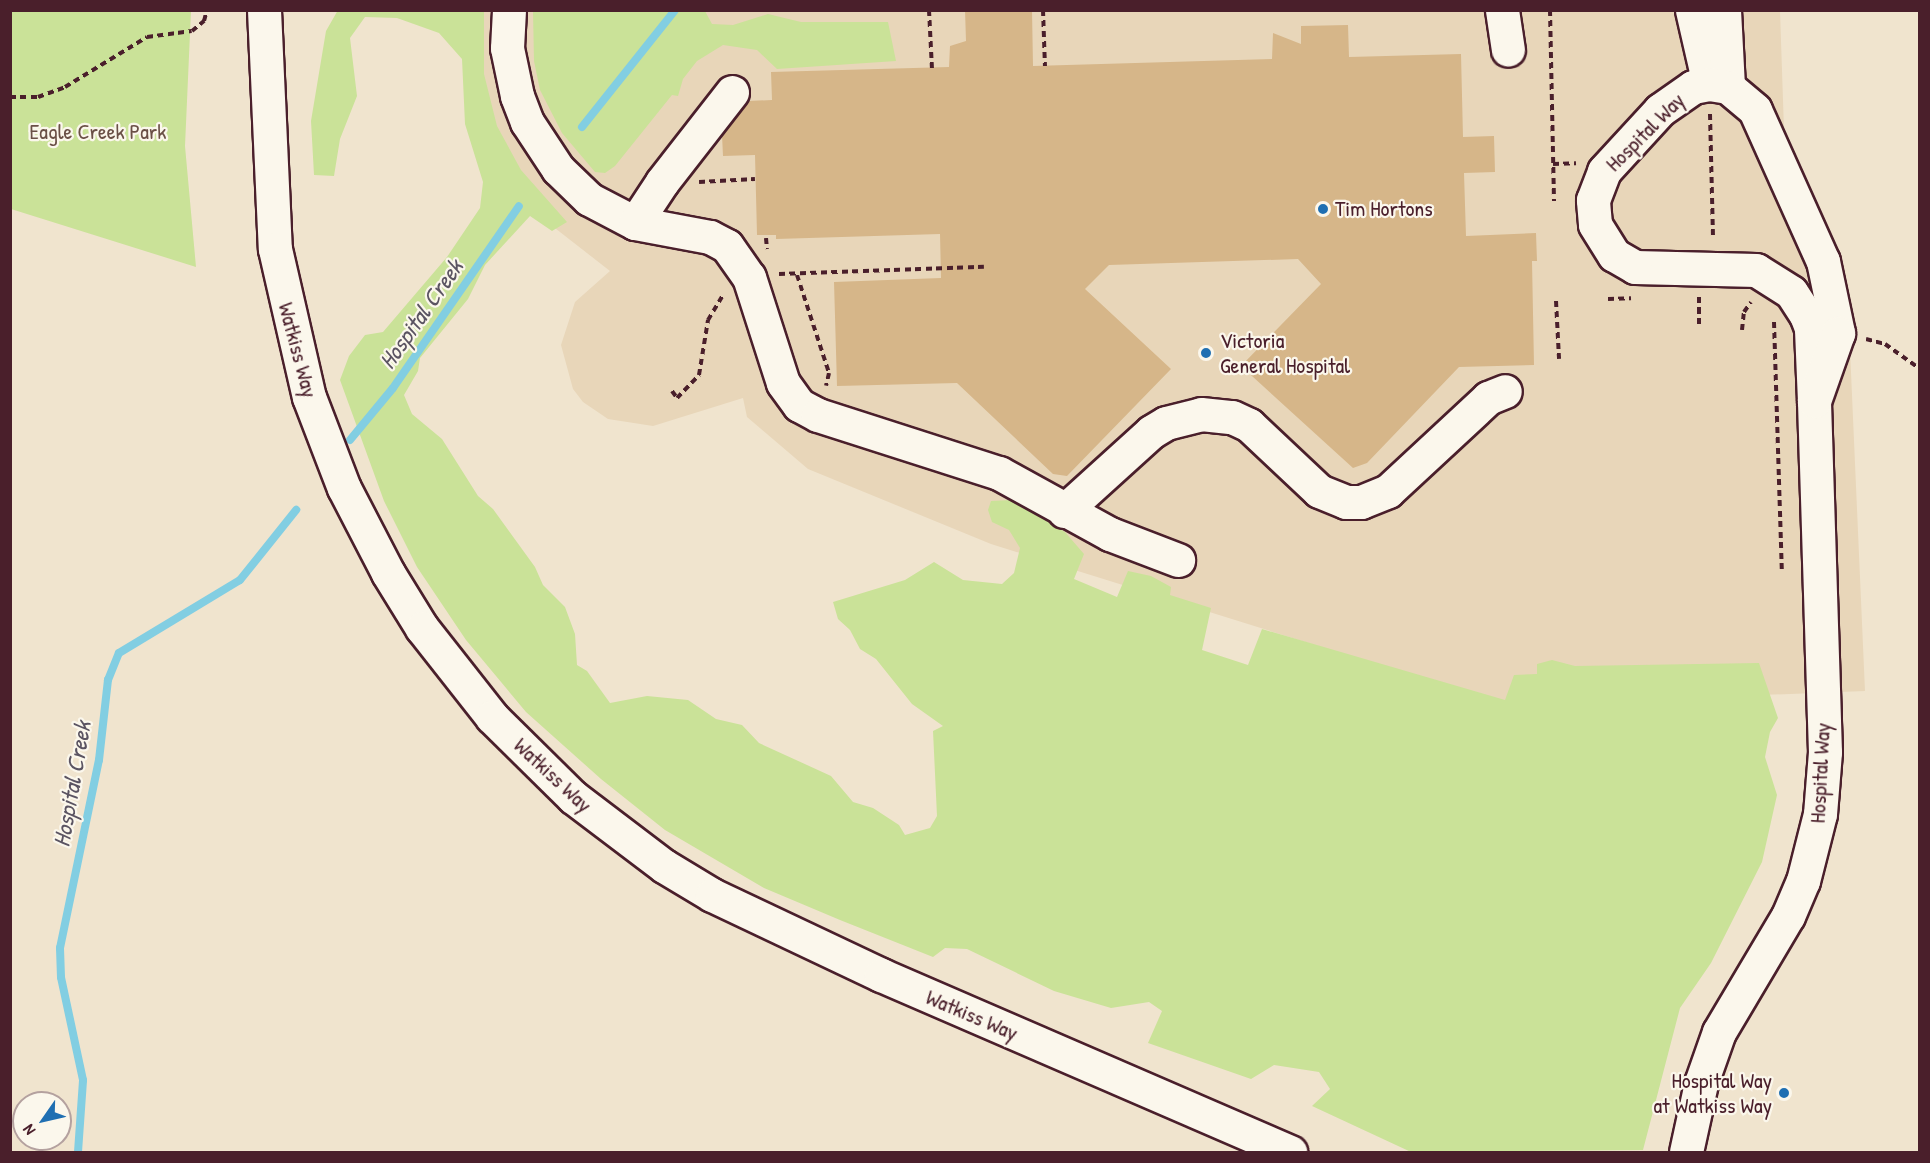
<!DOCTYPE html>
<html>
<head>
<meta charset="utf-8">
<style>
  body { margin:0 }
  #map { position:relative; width:1930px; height:1163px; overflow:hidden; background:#f0e4ce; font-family:"Patrick Hand",sans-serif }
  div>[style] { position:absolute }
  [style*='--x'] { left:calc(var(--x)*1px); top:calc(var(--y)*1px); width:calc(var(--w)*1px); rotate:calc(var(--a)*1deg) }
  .built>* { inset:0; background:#e8d6b9 }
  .green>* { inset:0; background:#cae298 }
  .stream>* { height:8px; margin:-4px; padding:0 4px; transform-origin:4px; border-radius:4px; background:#82cee2 }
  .building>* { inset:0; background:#d6b689 }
  .path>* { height:4px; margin-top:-2px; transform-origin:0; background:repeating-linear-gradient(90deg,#4a1f2b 0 6px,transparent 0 10.5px) }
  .roads { filter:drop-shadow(2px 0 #4a1f2b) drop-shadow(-2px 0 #4a1f2b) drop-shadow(0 2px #4a1f2b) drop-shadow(0 -2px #4a1f2b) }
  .minor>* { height:33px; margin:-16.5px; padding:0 16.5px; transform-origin:16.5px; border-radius:16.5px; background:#fbf7ec }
  .dots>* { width:16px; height:16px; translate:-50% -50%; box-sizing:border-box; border:3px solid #fbf7ec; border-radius:50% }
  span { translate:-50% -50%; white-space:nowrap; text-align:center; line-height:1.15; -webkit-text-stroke:4.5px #fbf7ec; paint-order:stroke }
  .park-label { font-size:22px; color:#6a5046 }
  .street-label { font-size:22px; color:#4a1f2b }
  .poi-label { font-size:22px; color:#4a1f2b }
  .left { translate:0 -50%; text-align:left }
  .right { translate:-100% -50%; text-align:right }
  .water-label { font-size:24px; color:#5b5462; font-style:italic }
  .frame { position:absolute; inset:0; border:12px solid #4a1f2b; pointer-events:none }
  .north { position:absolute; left:12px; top:1091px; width:60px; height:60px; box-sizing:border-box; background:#fbf7ec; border:2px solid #b4a19f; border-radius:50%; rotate:236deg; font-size:16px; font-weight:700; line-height:24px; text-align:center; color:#4a1f2b }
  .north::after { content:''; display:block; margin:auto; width:21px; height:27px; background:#1f6fb2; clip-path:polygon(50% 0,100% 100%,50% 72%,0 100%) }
</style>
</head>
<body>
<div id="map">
  <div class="built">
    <div style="clip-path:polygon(477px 11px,1780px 11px,1784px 130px,1848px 304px,1865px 691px,1508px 705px,991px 544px,808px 469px,747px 417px,743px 398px,653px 426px,608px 419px,583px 402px,573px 389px,561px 345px,575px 302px,610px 271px,551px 225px,477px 92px)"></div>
  </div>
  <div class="green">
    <div style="clip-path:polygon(11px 10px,191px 11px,185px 146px,196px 267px,11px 209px)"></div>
    <div style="clip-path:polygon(338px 10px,484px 11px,484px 74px,497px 126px,521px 170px,567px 222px,552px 231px,530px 216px,485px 265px,468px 299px,420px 358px,418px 371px,404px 395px,412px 414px,442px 439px,478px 496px,493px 509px,535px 567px,543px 585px,565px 607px,575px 634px,577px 665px,587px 671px,610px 703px,647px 696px,688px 700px,716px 719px,742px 725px,759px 743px,831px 776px,853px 802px,873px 808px,899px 825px,905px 835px,930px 828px,937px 816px,933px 731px,943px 726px,912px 704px,876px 659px,860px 649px,850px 630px,838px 619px,833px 602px,905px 580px,934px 562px,963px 580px,1002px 584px,1014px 573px,1020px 548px,1009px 530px,992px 522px,988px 510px,991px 501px,1012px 500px,1065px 532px,1084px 554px,1074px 579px,1117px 597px,1128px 571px,1151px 576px,1171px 587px,1170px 595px,1211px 608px,1202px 650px,1248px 665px,1262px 629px,1505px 700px,1514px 675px,1537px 674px,1537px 664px,1552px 660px,1575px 666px,1759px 663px,1778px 718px,1770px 732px,1765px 757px,1777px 795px,1762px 862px,1711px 963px,1680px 1008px,1643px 1150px,1411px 1152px,1312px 1106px,1330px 1089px,1319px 1072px,1274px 1065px,1251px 1079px,1148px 1043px,1162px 1011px,1149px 1002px,1111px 1008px,1054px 991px,967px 949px,945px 948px,933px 957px,840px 920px,764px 888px,665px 830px,601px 779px,526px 712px,466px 640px,417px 567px,384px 501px,340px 380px,349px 356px,365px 335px,383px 332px,447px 257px,480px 208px,483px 182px,465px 124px,462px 59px,439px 33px,397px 18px,365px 17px,350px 38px,357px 96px,340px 139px,334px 176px,314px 175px,311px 121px,326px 31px)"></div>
    <div style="clip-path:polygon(533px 11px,705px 11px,712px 24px,733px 25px,768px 14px,801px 22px,888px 22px,896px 61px,777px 69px,757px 50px,723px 45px,697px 61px,683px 79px,678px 96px,672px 95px,615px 166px,605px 173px,595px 172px,562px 133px,540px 90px,534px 61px)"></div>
  </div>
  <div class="stream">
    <div style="--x:582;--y:127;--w:149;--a:-51.5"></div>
    <div style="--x:350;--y:440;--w:67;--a:-50.4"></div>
    <div style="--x:393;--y:388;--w:221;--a:-55.3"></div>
    <div style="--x:78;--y:1152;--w:72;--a:-86"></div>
    <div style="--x:83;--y:1080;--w:105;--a:-102.1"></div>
    <div style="--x:61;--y:977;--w:29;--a:-92"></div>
    <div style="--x:60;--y:948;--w:192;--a:-78.3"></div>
    <div style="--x:99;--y:760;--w:81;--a:-83.6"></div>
    <div style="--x:108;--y:680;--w:29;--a:-68"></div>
    <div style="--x:119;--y:653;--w:141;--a:-31.1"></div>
    <div style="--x:240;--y:580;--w:90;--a:-51.3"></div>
  </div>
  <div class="building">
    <div style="clip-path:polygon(965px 10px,1032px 10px,1033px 66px,1272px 59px,1273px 33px,1301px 44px,1301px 26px,1348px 25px,1349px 57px,1461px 54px,1463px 137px,1494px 136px,1495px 172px,1464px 173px,1466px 236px,1536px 233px,1537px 261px,1532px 261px,1534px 365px,1459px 367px,1367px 463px,1353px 468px,1241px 366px,1321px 284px,1298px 259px,1109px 265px,1085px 289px,1171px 369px,1067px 476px,1053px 474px,957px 383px,837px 386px,834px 282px,941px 278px,940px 234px,776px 239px,776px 235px,757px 235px,755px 155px,723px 156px,722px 135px,748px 101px,772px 100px,771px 72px,949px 67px,950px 46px,966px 41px)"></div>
  </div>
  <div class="path">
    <div style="--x:929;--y:10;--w:59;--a:87.1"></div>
    <div style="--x:1043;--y:10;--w:56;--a:88"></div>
    <div style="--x:1550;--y:10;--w:191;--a:88.8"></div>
    <div style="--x:10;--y:97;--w:28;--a:0"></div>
    <div style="--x:38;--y:97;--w:29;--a:-20"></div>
    <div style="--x:65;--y:87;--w:96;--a:-31.4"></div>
    <div style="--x:147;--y:37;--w:45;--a:-7.6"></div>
    <div style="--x:192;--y:31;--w:16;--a:-40"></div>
    <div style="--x:204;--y:21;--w:11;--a:-75"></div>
    <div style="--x:1710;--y:114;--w:125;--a:88.6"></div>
    <div style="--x:1553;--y:164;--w:23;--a:-2"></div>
    <div style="--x:699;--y:182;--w:56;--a:-3.1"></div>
    <div style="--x:766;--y:238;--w:11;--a:85"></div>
    <div style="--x:779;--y:274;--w:205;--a:-2"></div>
    <div style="--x:797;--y:275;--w:103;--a:71.9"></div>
    <div style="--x:829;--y:373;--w:13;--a:103"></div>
    <div style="--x:1699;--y:297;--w:30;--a:90"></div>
    <div style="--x:1608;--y:299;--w:23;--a:-2"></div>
    <div style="--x:1556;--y:301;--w:58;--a:87"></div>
    <div style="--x:1774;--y:322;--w:251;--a:88.2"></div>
    <div style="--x:1742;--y:330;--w:18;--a:-84"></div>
    <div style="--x:1744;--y:312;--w:12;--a:-55"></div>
    <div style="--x:1866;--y:339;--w:20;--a:15"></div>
    <div style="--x:1885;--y:344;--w:43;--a:35.5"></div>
    <div style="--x:672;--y:391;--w:9;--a:54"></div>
    <div style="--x:677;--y:398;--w:32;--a:-46"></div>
    <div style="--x:699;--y:375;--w:56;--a:-80.7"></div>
    <div style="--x:708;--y:320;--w:29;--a:-59"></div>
  </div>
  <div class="roads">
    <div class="minor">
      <div style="--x:264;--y:10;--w:239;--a:87.4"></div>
      <div style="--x:275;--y:249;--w:152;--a:77.1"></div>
      <div style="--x:309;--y:397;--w:97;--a:69"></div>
      <div style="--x:344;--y:488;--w:96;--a:62.6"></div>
      <div style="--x:388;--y:573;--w:65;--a:58.3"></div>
      <div style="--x:422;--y:628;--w:113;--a:51.8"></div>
      <div style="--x:492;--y:717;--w:114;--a:44.6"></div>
      <div style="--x:573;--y:797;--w:114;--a:37.2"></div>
      <div style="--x:664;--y:866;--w:56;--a:31.1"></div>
      <div style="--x:712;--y:895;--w:187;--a:25.3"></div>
      <div style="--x:881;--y:975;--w:446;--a:23.4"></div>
      <div style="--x:509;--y:10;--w:38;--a:93"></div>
      <div style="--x:507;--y:48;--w:49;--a:78.2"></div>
      <div style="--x:517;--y:96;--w:28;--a:69"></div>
      <div style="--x:527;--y:122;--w:56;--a:56.6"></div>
      <div style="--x:558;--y:169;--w:43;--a:44.1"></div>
      <div style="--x:589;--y:199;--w:52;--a:27.6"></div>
      <div style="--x:635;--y:223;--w:76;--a:10.6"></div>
      <div style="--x:710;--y:237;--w:19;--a:28"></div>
      <div style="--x:727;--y:246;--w:38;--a:55"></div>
      <div style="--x:749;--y:277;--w:111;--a:72.2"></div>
      <div style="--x:783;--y:383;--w:27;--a:54"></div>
      <div style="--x:799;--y:405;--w:21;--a:28"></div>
      <div style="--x:818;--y:415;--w:190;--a:17.8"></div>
      <div style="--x:999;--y:473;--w:127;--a:28.8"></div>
      <div style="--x:1110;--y:534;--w:73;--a:20.9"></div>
      <div style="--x:1502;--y:10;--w:40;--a:81.5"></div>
      <div style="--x:1692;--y:10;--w:76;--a:77.1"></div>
      <div style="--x:1724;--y:10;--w:77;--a:87"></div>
      <div style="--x:635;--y:223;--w:49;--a:-56.6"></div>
      <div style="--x:662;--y:182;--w:114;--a:-52.1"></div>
      <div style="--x:1064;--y:511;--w:118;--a:-42.2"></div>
      <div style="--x:1151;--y:432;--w:17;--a:-31"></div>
      <div style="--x:1166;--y:423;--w:36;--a:-14"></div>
      <div style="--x:1201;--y:414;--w:31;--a:6"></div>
      <div style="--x:1232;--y:417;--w:19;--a:25"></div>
      <div style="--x:1249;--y:425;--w:96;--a:43.3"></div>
      <div style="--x:1319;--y:491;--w:29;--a:22"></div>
      <div style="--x:1346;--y:502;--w:15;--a:0"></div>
      <div style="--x:1361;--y:502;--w:29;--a:-22"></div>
      <div style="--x:1388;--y:491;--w:137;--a:-42.9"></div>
      <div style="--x:1488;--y:398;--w:18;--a:-22"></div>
      <div style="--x:1686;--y:1152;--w:71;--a:-77.7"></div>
      <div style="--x:1701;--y:1083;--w:54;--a:-70.6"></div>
      <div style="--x:1719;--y:1032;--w:135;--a:-59.3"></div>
      <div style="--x:1788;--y:916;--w:38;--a:-67"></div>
      <div style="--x:1803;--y:881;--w:69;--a:-75.8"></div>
      <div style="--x:1820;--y:814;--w:62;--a:-85.4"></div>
      <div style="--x:1825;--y:752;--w:351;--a:-91.8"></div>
      <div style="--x:1814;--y:401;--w:73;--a:-92.4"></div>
      <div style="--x:1811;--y:328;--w:14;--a:-111"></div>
      <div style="--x:1806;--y:315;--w:27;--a:-123"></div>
      <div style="--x:1791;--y:292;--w:41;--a:-147.8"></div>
      <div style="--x:1756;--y:270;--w:121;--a:-178.6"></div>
      <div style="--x:1635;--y:267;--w:24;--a:-150"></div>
      <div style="--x:1614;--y:255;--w:36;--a:-122"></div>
      <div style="--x:1595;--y:224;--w:24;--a:-95"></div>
      <div style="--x:1593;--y:200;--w:31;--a:-69"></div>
      <div style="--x:1604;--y:171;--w:83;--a:-47.4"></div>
      <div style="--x:1660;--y:110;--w:40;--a:-34.9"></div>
      <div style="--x:1693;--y:87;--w:16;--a:-11"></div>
      <div style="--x:1709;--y:84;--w:19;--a:9"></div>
      <div style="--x:1728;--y:87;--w:35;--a:40"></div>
      <div style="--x:1755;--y:110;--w:166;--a:65.8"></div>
      <div style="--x:1823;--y:261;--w:74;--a:78.2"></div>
      <div style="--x:1838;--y:333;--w:72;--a:109.4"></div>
    </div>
  </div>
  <div class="dots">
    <div style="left:1323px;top:209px;background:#1f6fb2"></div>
    <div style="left:1206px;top:353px;background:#1f6fb2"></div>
    <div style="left:1784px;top:1093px;background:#1f6fb2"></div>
  </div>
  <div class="park-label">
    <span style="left:98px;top:132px">Eagle Creek Park</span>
  </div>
  <div class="street-label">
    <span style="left:1645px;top:132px;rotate:-45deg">Hospital Way</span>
    <span style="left:298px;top:350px;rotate:75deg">Watkiss Way</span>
    <span style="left:1820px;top:773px;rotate:-87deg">Hospital Way</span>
    <span style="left:553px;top:775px;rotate:43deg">Watkiss Way</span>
    <span style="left:972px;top:1015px;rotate:23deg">Watkiss Way</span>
  </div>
  <div class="poi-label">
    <span class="left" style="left:1335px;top:209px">Tim Hortons</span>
    <span class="left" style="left:1220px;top:353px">Victoria<br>General Hospital</span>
    <span class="right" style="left:1772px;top:1093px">Hospital Way<br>at Watkiss Way</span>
  </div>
  <div class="water-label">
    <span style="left:421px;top:314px;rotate:-55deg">Hospital Creek</span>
    <span style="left:72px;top:784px;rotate:-80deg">Hospital Creek</span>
  </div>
  <div class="frame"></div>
  <div class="north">N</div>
</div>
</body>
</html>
